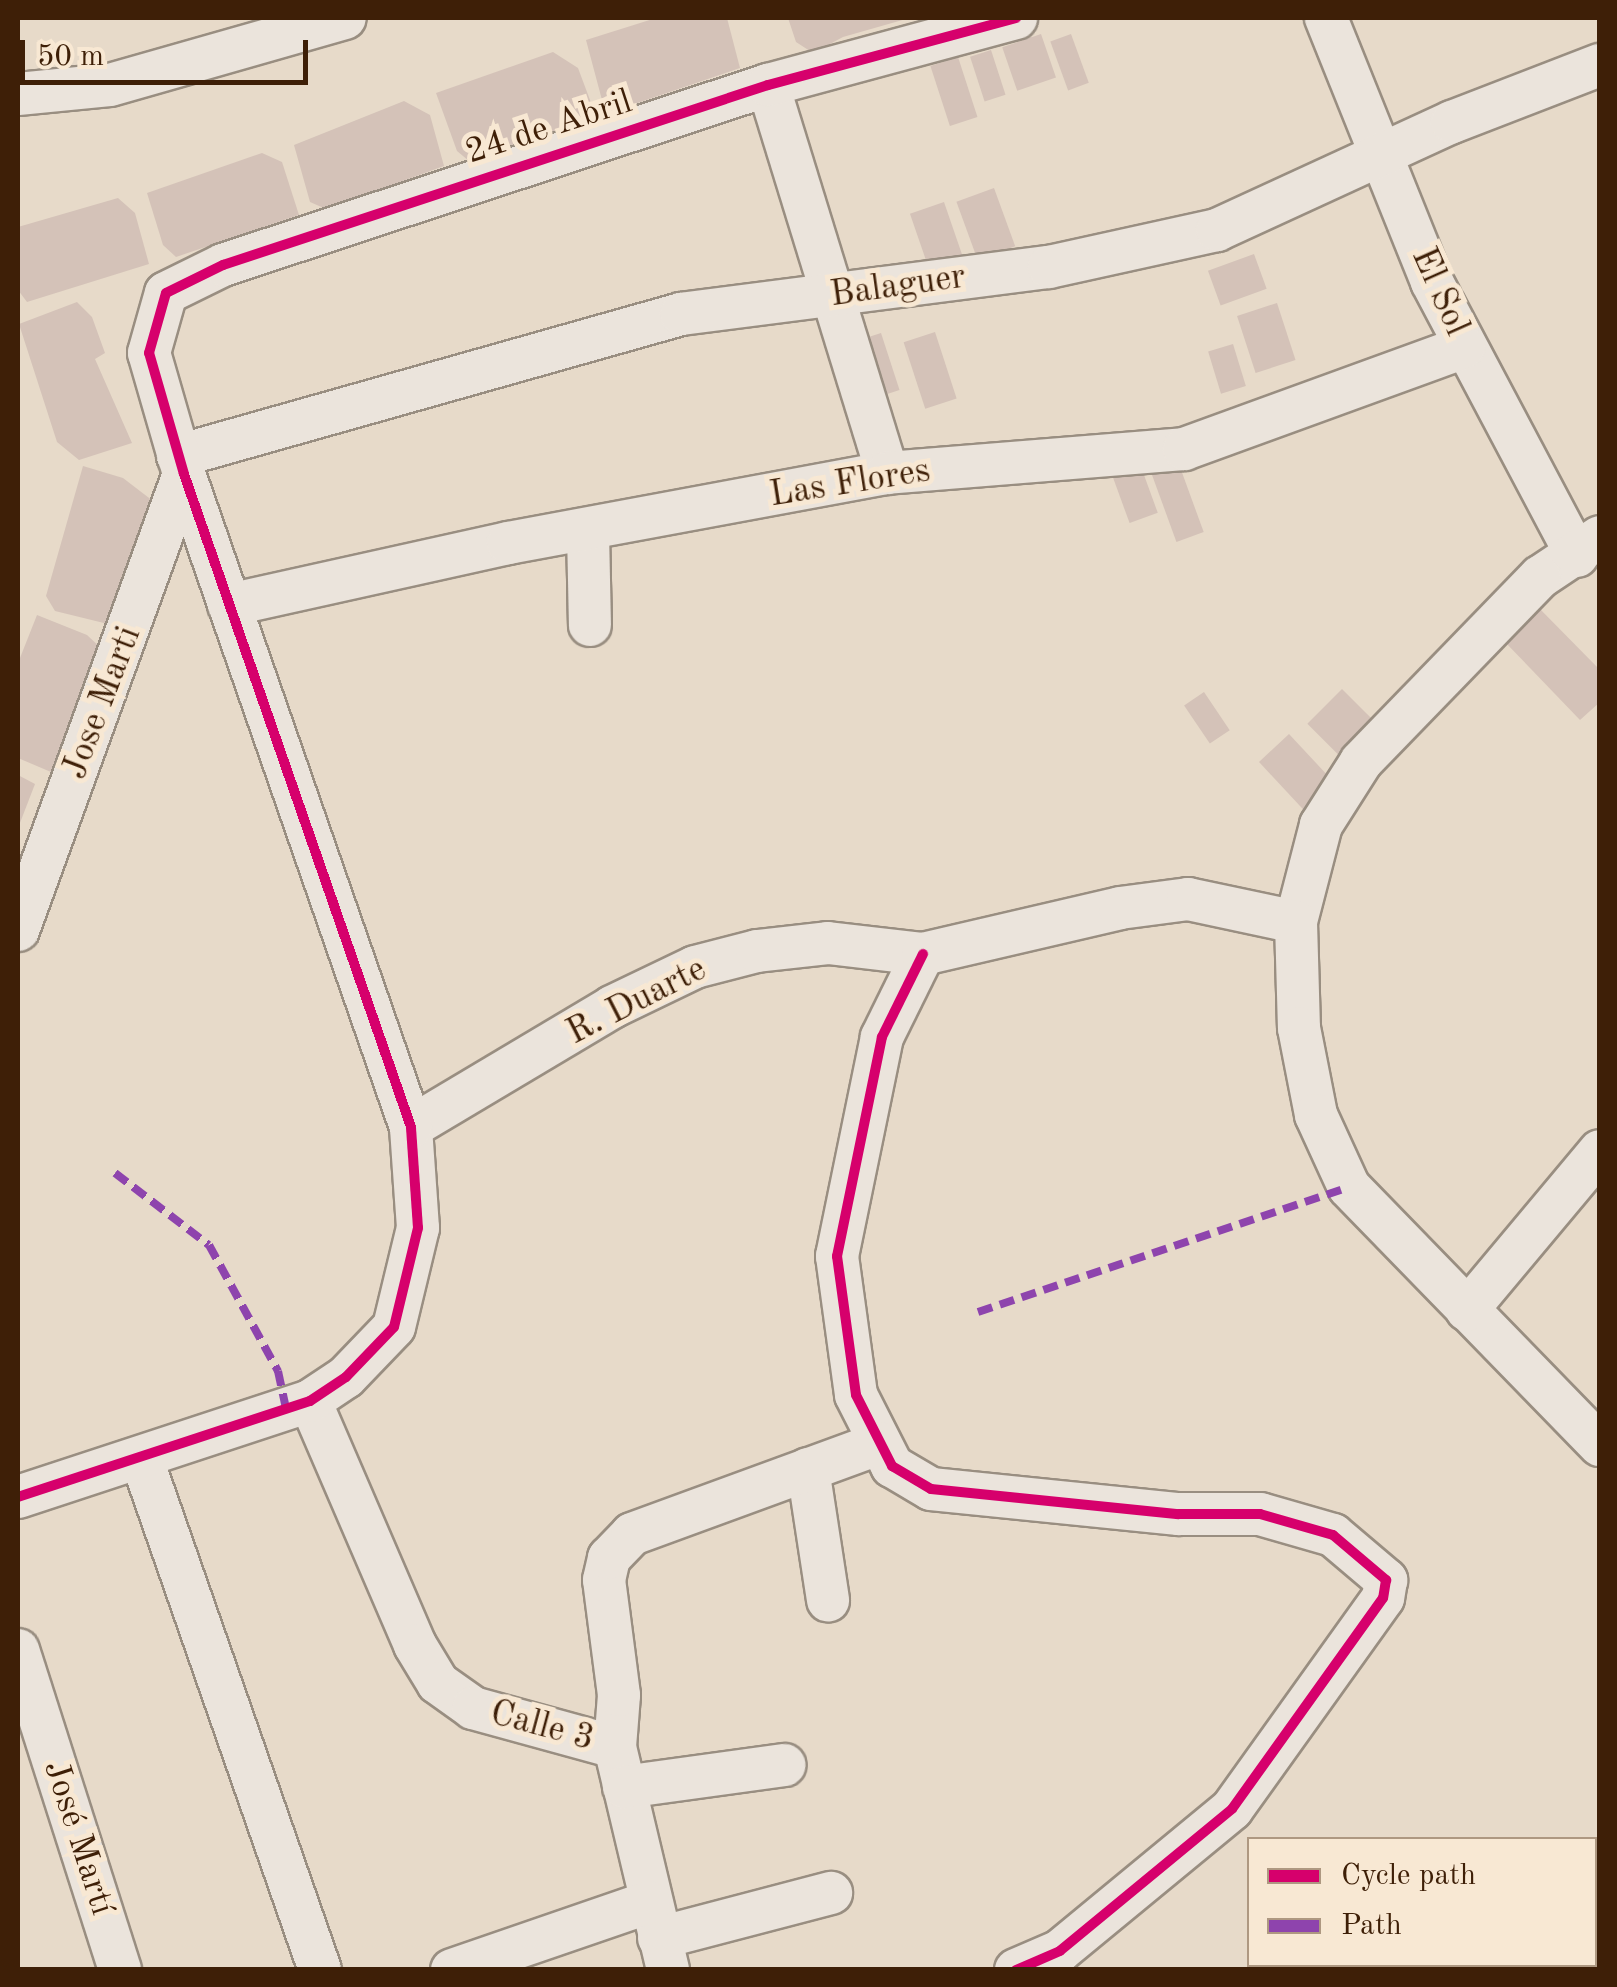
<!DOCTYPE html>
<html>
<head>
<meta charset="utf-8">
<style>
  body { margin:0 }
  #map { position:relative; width:1617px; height:1987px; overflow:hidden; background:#e7dac9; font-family:"Old Standard TT",serif }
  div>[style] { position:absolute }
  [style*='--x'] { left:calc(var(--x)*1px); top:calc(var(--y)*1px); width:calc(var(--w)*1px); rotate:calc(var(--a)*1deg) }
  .building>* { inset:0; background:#d4c2b8; transform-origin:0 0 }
  .roads { filter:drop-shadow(2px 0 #998e81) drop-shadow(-2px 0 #998e81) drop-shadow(0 2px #998e81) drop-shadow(0 -2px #998e81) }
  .minor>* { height:42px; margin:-21px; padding:0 21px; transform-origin:21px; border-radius:21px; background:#ebe4dc }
  .quiet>* { height:8px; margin-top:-4px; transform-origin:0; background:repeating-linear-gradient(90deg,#8e44ad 0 15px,transparent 0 23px) }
  .cycleway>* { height:10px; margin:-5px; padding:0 5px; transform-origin:5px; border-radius:5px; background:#d6006c }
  span { translate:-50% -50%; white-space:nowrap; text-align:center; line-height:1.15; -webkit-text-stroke:10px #f8e8d3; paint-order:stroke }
  .street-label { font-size:35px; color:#3e1f07 }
  .frame { position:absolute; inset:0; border:20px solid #3e1f07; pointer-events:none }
  .legend { position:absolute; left:1247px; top:1837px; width:350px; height:130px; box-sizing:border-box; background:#f8e8d3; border:2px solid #ae9881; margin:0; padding:12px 18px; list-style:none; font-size:30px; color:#3e1f07 }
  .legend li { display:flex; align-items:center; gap:20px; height:50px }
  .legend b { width:50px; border:2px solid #ae9881 }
  .scale { position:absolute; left:20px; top:40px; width:288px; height:45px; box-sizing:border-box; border:5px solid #3e1f07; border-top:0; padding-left:12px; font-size:30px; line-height:35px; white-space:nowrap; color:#3e1f07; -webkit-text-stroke:8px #f8e8d3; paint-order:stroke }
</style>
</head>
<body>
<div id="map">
  <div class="building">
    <div style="clip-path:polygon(656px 18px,727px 18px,740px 68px,617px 110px,602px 100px,586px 40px)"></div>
    <div style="clip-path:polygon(788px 18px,906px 18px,906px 19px,843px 37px,813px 53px,796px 42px)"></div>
    <div style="left:1041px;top:34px;width:46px;height:41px;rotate:71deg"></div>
    <div style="left:1071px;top:34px;width:52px;height:22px;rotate:70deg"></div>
    <div style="left:991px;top:50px;width:47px;height:22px;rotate:72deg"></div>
    <div style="clip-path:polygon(553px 52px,578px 68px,596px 116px,469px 161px,457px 151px,436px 93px)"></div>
    <div style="left:958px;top:57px;width:63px;height:29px;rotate:72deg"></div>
    <div style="clip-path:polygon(404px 101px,430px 115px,444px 166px,326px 209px,310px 202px,294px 145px)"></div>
    <div style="clip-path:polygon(262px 153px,282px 162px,299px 215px,176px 257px,163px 245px,147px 193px)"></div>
    <div style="left:994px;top:188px;width:62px;height:40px;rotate:70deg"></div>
    <div style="clip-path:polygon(118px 198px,135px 213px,149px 264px,27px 302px,18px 290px,18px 227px)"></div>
    <div style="left:944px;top:202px;width:57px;height:36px;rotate:71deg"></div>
    <div style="left:1254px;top:254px;width:37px;height:49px;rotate:70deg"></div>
    <div style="clip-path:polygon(77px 302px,92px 317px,105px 353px,95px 359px,132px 443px,79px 460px,57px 442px,19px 324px)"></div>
    <div style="left:1277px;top:303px;width:60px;height:42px;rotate:72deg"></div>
    <div style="left:935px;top:332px;width:70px;height:33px;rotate:72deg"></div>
    <div style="left:881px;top:333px;width:60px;height:30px;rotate:72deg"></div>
    <div style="left:1233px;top:344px;width:44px;height:26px;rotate:73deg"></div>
    <div style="left:1176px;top:456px;width:81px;height:29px;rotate:70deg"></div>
    <div style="left:1140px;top:464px;width:52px;height:30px;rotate:70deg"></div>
    <div style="clip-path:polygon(83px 466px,123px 478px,153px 501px,112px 625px,55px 611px,46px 596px)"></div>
    <div style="clip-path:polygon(1538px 607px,1600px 670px,1600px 702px,1580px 720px,1504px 641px)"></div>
    <div style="clip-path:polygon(37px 615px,87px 635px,102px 649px,51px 772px,18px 758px,18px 663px)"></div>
    <div style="left:1342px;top:689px;width:51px;height:49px;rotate:45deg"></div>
    <div style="left:1204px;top:692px;width:46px;height:24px;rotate:56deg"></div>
    <div style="left:1289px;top:734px;width:69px;height:41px;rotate:47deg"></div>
    <div style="clip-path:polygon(18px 775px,35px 784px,18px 828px)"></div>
  </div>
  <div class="roads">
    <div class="minor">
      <div style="--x:1326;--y:18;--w:284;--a:68.1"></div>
      <div style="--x:1432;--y:282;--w:310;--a:62.1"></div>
      <div style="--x:768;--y:85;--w:406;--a:72.9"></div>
      <div style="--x:18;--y:94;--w:92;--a:-5.6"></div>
      <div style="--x:110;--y:85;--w:244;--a:-15.9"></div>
      <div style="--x:178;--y:456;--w:523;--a:-15.76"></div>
      <div style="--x:681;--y:314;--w:371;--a:-7.3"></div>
      <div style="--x:1049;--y:267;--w:172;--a:-12.4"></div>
      <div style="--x:1217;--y:230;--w:259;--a:-24.7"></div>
      <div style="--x:1452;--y:122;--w:159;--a:-21.1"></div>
      <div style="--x:588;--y:532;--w:93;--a:88.8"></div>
      <div style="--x:1600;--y:537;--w:72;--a:146.3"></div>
      <div style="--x:1540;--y:577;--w:257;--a:134.1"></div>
      <div style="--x:1361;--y:762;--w:75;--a:122.4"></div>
      <div style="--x:1321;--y:825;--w:100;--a:104.5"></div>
      <div style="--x:1296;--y:922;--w:106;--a:88.4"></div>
      <div style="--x:1299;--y:1028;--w:89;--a:78.9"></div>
      <div style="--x:1316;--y:1115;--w:79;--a:65.4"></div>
      <div style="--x:1349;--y:1187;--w:360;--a:45.8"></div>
      <div style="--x:229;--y:605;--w:286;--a:-12.5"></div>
      <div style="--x:508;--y:543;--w:385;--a:-10.5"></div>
      <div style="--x:887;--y:473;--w:298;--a:-4.6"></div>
      <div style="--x:1184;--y:449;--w:298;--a:-20"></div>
      <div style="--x:18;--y:930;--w:485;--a:-70"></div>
      <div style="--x:923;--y:954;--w:93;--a:116.3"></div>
      <div style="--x:882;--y:1037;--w:224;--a:101.6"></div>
      <div style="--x:837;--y:1256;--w:140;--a:82.2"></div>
      <div style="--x:856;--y:1395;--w:80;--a:63.1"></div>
      <div style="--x:892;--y:1466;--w:45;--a:30.5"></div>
      <div style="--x:931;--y:1489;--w:249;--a:5.8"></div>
      <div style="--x:1179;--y:1514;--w:81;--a:0"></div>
      <div style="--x:1260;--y:1514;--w:76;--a:16"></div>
      <div style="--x:1333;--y:1535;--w:70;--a:40.3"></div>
      <div style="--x:1386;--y:1580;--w:18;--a:99"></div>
      <div style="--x:1383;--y:1598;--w:259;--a:125.6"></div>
      <div style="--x:1232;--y:1809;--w:223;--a:140.5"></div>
      <div style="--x:1060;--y:1951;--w:48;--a:156.6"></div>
      <div style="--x:411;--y:1127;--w:234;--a:-30.8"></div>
      <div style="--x:612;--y:1007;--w:92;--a:-25.7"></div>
      <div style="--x:695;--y:967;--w:64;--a:-14.5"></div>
      <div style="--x:757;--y:951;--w:71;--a:-6.4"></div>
      <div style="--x:828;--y:943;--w:96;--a:6.6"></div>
      <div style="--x:923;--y:954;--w:202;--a:-13.1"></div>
      <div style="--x:1120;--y:908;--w:69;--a:-7.5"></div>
      <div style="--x:1188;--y:899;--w:110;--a:12"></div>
      <div style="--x:1467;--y:1310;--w:207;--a:-50.1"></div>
      <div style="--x:310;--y:1401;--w:266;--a:66.7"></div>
      <div style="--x:415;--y:1645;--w:44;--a:58.8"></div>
      <div style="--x:438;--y:1683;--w:43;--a:35.5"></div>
      <div style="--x:473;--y:1708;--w:147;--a:15.4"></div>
      <div style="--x:615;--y:1747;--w:229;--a:76.6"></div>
      <div style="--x:141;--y:1457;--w:543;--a:70.76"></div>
      <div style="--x:808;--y:1469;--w:133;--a:81.3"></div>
      <div style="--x:18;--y:1497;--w:307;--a:-18.2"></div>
      <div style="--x:310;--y:1401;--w:43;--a:-33.7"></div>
      <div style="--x:346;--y:1377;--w:69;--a:-46.2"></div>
      <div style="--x:394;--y:1327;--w:102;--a:-76.4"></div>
      <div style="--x:418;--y:1228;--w:101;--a:-94"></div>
      <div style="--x:411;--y:1127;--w:691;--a:-109.17"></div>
      <div style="--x:184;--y:474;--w:126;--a:-106.1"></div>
      <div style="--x:149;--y:353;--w:62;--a:-74.2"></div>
      <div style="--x:166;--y:293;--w:64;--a:-26.2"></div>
      <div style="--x:223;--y:265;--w:574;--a:-18.28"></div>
      <div style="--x:768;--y:85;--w:257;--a:-15.1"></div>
      <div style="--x:18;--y:1650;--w:336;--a:72.3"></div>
      <div style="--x:615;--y:1747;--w:52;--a:-85.6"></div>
      <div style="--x:619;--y:1695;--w:116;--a:-97.4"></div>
      <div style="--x:604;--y:1580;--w:23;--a:-77"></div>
      <div style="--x:609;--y:1558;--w:33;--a:-46"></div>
      <div style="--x:632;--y:1534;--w:264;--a:-20.1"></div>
      <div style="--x:624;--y:1787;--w:162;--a:-7.8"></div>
      <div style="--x:1594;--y:1884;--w:12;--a:-59"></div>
      <div style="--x:659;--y:1938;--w:178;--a:-14.7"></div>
      <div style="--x:452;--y:1970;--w:208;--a:-19"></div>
      <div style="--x:1551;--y:1970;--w:7;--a:-63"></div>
    </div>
  </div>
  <div class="quiet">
    <div style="--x:115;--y:1173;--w:118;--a:37.5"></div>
    <div style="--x:209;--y:1245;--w:144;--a:61.3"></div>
    <div style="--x:278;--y:1371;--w:39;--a:78"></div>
    <div style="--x:978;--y:1312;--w:391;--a:-18.6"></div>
  </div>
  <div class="cycleway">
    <div style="--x:923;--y:954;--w:93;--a:116.3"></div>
    <div style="--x:882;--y:1037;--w:224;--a:101.6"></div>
    <div style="--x:837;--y:1256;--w:140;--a:82.2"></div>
    <div style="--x:856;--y:1395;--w:80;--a:63.1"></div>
    <div style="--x:892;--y:1466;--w:45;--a:30.5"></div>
    <div style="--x:931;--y:1489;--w:249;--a:5.8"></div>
    <div style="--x:1179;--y:1514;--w:81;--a:0"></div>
    <div style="--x:1260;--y:1514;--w:76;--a:16"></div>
    <div style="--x:1333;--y:1535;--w:70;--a:40.3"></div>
    <div style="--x:1386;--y:1580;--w:18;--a:99"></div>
    <div style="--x:1383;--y:1598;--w:259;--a:125.6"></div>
    <div style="--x:1232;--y:1809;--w:223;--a:140.5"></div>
    <div style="--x:1060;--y:1951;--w:48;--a:156.6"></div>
    <div style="--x:18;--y:1497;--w:307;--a:-18.2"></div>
    <div style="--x:310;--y:1401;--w:43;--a:-33.7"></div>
    <div style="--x:346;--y:1377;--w:69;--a:-46.2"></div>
    <div style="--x:394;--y:1327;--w:102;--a:-76.4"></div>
    <div style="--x:418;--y:1228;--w:101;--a:-94"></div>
    <div style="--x:411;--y:1127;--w:691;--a:-109.17"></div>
    <div style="--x:184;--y:474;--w:126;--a:-106.1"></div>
    <div style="--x:149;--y:353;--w:62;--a:-74.2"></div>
    <div style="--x:166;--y:293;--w:64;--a:-26.2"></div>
    <div style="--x:223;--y:265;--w:574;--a:-18.28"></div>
    <div style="--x:768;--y:85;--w:257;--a:-15.1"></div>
  </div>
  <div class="street-label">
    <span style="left:549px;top:128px;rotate:-18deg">24 de Abril</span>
    <span style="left:898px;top:287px;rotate:-8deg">Balaguer</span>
    <span style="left:1439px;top:292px;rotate:66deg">El Sol</span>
    <span style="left:850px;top:484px;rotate:-9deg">Las Flores</span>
    <span style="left:103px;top:703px;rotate:-69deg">Jose Marti</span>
    <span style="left:637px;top:1002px;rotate:-27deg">R. Duarte</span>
    <span style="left:542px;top:1727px;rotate:15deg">Calle 3</span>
    <span style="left:78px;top:1838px;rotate:72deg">José Martí</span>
  </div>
  <div class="frame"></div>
  <ul class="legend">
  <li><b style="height:12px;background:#d6006c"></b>Cycle path</li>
  <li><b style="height:12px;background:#8e44ad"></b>Path</li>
  </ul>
  <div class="scale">50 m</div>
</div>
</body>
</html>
